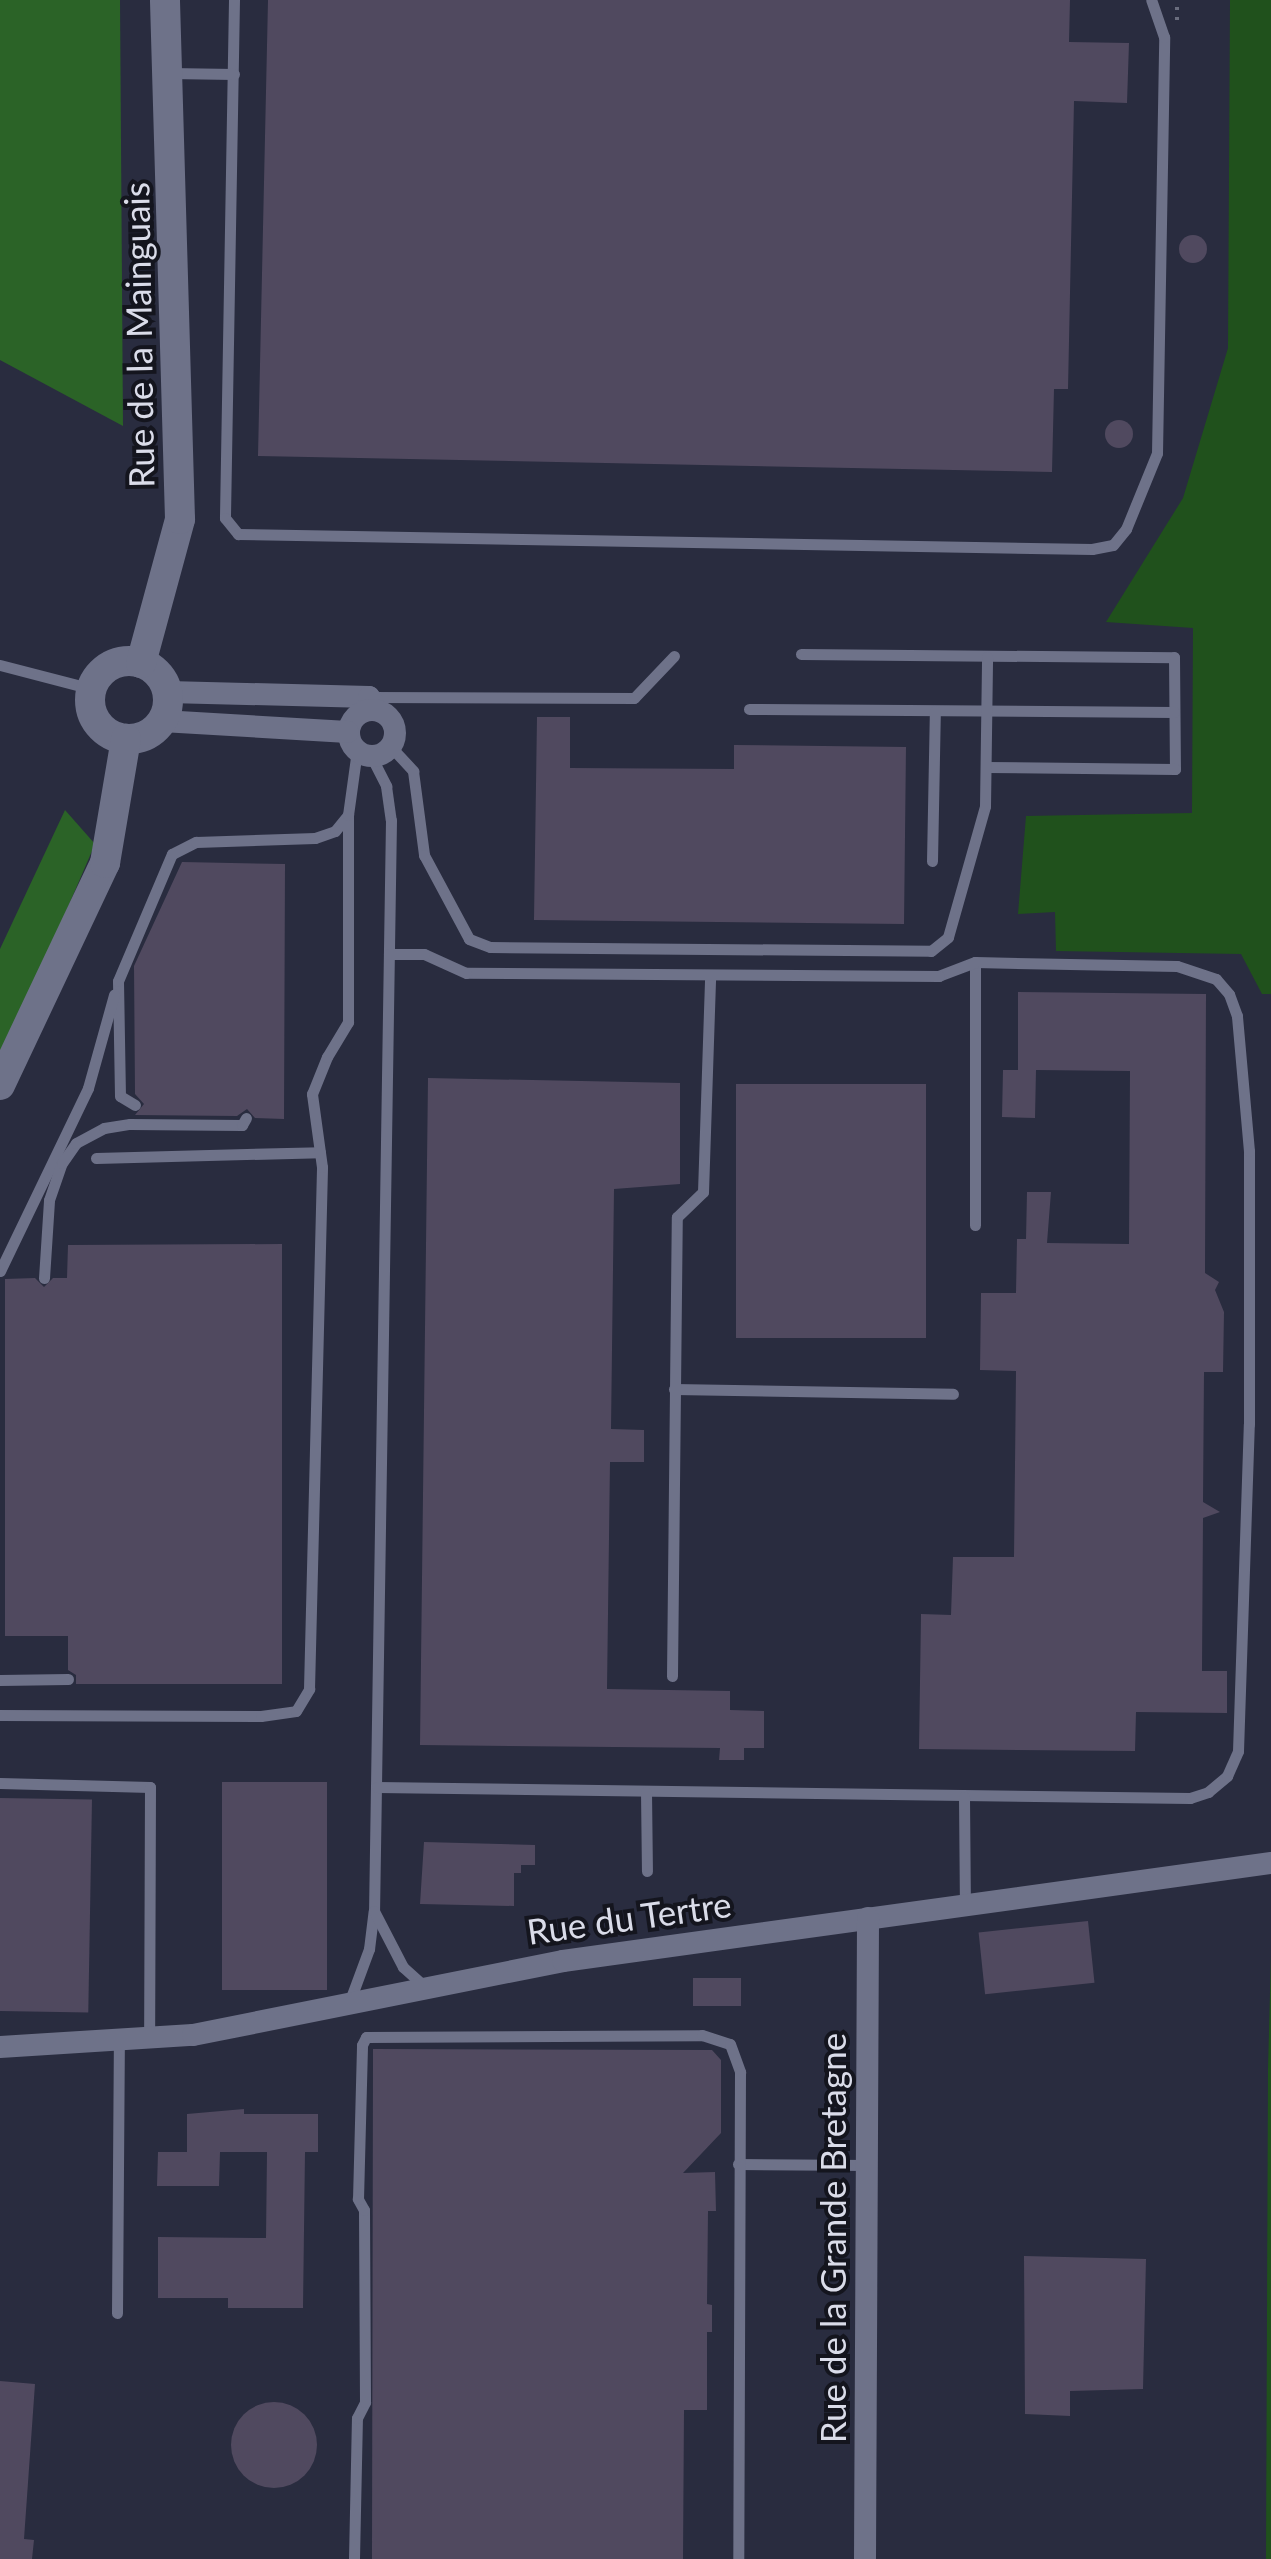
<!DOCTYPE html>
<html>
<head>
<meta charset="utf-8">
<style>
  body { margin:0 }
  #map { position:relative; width:1271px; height:2559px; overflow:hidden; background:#292c3f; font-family:Lato,sans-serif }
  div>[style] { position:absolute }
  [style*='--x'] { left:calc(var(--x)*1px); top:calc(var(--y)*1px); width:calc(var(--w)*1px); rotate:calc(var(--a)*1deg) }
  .green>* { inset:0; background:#20511c }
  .forest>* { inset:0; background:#2b6327 }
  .building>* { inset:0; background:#50495f; transform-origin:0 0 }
  .round { border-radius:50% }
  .path>* { height:4px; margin-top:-2px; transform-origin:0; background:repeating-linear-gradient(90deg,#6a6d7e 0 2.5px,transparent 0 10.5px) }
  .service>* { height:11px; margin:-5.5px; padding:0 5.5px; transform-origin:5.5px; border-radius:5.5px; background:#6e7289 }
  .minor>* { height:22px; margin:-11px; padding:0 11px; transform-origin:11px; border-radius:11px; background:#6e7289 }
  .minor>.ring { margin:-11px; padding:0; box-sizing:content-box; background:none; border:22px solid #6e7289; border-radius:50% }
  .tertiary>* { height:30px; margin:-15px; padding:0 15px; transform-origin:15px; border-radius:15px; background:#6e7289 }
  .tertiary>.ring { margin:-15px; padding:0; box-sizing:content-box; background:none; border:30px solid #6e7289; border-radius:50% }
  span { translate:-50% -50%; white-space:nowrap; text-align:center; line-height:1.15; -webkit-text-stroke:8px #14151e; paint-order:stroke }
  .street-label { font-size:35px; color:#dadce9 }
</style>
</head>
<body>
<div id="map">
  <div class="green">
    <div style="clip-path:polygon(1230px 0,1271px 0,1271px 994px,1262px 994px,1241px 954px,1056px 951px,1055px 912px,1018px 914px,1026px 816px,1192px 813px,1193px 628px,1106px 622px,1183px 498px,1228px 348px)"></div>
    <div style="clip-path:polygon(1271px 1955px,1271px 2559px,1266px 2559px,1268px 2069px)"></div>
  </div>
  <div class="forest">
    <div style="clip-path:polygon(0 0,120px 0,123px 426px,0 360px)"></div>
    <div style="clip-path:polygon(65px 810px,95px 844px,0 1065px,0 949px)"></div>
  </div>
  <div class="building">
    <div style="clip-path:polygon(268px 0,1070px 0,1069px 42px,1129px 43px,1127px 103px,1074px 101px,1068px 389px,1054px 389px,1052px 472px,258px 456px)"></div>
    <div class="round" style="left:1179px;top:235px;width:28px;height:28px"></div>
    <div class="round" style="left:1105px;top:420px;width:28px;height:28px"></div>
    <div style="clip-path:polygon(537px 717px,570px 717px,570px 768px,734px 769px,734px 745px,906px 747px,904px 924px,534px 920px)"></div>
    <div style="clip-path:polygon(182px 862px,285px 864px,284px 1119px,255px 1118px,247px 1109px,237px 1116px,135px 1115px,144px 1104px,135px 1094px,134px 966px)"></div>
    <div style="clip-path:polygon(1018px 992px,1206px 994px,1205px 1273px,1219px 1282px,1215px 1290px,1224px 1312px,1223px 1372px,1204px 1372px,1203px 1502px,1220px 1512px,1203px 1518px,1202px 1671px,1227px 1671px,1227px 1713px,1136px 1712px,1135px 1751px,919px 1749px,921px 1614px,951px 1615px,953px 1557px,1014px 1557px,1016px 1371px,980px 1370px,981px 1293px,1016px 1293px,1017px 1239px,1026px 1239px,1027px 1192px,1051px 1192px,1047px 1243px,1129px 1244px,1130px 1071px,1036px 1070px,1035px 1118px,1002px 1117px,1003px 1070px,1018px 1070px)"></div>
    <div style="clip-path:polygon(428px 1078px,680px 1083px,680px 1184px,614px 1189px,611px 1429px,644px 1430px,644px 1462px,610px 1462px,607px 1689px,730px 1691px,730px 1710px,764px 1711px,764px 1748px,744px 1748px,744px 1760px,719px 1760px,720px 1748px,420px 1745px)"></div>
    <div style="left:736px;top:1084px;width:190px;height:254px"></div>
    <div style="clip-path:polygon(282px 1244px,282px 1684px,76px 1684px,76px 1675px,68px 1670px,68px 1636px,5px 1636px,5px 1279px,35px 1278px,44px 1287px,53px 1278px,67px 1278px,68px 1245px)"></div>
    <div style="left:222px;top:1782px;width:105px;height:208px"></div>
    <div style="left:0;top:1798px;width:92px;height:213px;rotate:1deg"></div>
    <div style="clip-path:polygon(424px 1842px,535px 1845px,535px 1865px,521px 1865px,521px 1873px,514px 1873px,514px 1906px,420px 1904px)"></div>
    <div style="left:1088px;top:1921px;width:62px;height:110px;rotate:84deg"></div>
    <div style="left:693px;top:1978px;width:48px;height:28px"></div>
    <div style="clip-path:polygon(373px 2049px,712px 2050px,721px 2060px,721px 2133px,683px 2173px,715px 2172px,716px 2211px,708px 2211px,707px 2304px,712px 2305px,712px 2332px,707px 2332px,707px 2410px,684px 2410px,683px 2559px,372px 2559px)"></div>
    <div style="clip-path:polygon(244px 2109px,244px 2114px,318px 2114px,318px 2152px,305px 2152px,303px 2308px,228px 2308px,228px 2298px,158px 2298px,158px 2237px,266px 2238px,267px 2152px,220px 2152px,219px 2186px,157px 2186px,158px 2152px,187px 2152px,187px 2114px)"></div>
    <div style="clip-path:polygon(1024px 2256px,1146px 2259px,1143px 2389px,1070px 2391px,1070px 2416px,1025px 2414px)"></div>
    <div style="clip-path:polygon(0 2381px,35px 2384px,24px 2539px,34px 2540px,32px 2559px,0 2559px)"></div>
    <div class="round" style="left:231px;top:2402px;width:86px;height:86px"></div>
  </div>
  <div class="path">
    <div style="--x:1177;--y:20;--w:20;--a:-90"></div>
  </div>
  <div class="service">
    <div style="--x:234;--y:0;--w:518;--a:91"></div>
    <div style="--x:225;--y:518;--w:21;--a:51"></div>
    <div style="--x:238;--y:534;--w:854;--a:1.01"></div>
    <div style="--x:1092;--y:549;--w:21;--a:-11"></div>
    <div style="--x:1113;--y:545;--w:21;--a:-51"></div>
    <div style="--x:1126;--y:529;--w:82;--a:-67.8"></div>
    <div style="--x:1157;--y:453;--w:416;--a:-89"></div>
    <div style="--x:1164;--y:37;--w:39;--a:-109"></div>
    <div style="--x:169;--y:73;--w:65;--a:0.9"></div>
    <div style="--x:801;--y:654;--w:373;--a:0.5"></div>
    <div style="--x:1174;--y:657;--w:112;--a:89.5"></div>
    <div style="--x:1175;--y:769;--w:189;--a:-179.4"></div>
    <div style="--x:0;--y:665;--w:95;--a:14.6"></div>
    <div style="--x:371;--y:697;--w:263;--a:0.2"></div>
    <div style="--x:634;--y:698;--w:58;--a:-46.4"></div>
    <div style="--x:749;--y:709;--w:425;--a:0.4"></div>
    <div style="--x:391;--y:747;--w:33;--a:47"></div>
    <div style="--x:413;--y:771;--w:85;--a:82.5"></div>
    <div style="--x:424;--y:855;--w:95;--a:61.8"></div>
    <div style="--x:469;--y:939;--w:22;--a:21"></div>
    <div style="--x:490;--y:947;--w:441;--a:0.5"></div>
    <div style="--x:931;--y:951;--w:22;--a:-39"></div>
    <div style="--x:948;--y:937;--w:136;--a:-74.2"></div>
    <div style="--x:985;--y:806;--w:149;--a:-89.2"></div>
    <div style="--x:371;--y:756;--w:34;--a:63"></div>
    <div style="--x:386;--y:786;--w:34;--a:82"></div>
    <div style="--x:391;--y:820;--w:1091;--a:90.89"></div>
    <div style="--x:932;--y:861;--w:150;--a:-88.9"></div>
    <div style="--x:135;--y:1105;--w:17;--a:-149"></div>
    <div style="--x:120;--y:1096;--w:115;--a:-91"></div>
    <div style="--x:118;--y:981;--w:138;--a:-67"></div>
    <div style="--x:172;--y:854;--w:27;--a:-27"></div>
    <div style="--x:196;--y:842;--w:119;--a:-1.9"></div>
    <div style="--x:315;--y:838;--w:21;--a:-19"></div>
    <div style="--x:335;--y:831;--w:21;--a:-51"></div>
    <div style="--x:96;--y:1158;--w:224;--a:-1.5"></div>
    <div style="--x:975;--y:1225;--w:263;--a:-90"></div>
    <div style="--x:0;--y:1271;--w:203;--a:-64.3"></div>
    <div style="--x:88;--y:1088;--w:97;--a:-74.4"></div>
    <div style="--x:44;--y:1278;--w:78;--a:-86.3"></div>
    <div style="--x:49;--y:1200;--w:39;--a:-71"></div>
    <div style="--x:62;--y:1163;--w:24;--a:-55"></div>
    <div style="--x:76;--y:1143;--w:32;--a:-28"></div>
    <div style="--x:104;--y:1128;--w:26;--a:-9"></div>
    <div style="--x:130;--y:1124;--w:112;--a:0.5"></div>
    <div style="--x:242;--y:1125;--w:8;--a:-60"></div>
    <div style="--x:674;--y:1389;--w:279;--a:1"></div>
    <div style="--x:672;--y:1676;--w:459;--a:-89.4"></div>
    <div style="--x:677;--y:1217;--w:36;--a:-44"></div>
    <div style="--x:703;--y:1192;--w:216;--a:-88.1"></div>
    <div style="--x:0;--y:1680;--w:68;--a:-0.8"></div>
    <div style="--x:0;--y:1715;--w:261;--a:0.2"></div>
    <div style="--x:261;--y:1716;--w:35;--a:-8"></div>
    <div style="--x:296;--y:1711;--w:26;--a:-59"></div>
    <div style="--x:309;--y:1689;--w:522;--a:-88.57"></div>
    <div style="--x:322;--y:1167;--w:74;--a:-97.8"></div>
    <div style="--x:312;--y:1094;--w:40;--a:-68"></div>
    <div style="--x:327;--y:1057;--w:41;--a:-59"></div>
    <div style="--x:348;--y:1022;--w:207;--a:-90"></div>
    <div style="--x:348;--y:815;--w:66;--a:-82.1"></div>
    <div style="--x:0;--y:1783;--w:150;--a:1.5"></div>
    <div style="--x:150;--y:1787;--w:252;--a:90.2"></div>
    <div style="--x:377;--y:1787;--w:813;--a:0.78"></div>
    <div style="--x:1190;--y:1798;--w:19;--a:-18"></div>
    <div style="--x:1208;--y:1792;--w:25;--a:-40"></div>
    <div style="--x:1227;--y:1776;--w:27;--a:-66"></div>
    <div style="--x:1238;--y:1751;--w:327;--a:-88.1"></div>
    <div style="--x:1249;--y:1424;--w:273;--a:-90"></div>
    <div style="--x:1249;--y:1151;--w:136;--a:-95.1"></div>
    <div style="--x:1237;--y:1016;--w:23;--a:-110"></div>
    <div style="--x:1229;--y:994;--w:20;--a:-131"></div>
    <div style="--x:1216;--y:979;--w:41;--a:-161.6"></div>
    <div style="--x:1177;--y:966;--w:202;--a:-178.9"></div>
    <div style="--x:975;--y:962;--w:39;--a:159"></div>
    <div style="--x:939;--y:976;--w:473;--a:-179.6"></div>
    <div style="--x:466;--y:973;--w:46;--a:-155.7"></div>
    <div style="--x:424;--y:954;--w:35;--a:180"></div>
    <div style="--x:646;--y:1792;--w:79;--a:89.3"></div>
    <div style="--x:964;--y:1797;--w:108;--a:89.5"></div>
    <div style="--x:349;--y:2003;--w:58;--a:-69.7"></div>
    <div style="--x:369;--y:1949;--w:38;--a:-83"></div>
    <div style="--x:374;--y:1911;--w:63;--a:62.6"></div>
    <div style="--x:403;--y:1967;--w:31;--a:42"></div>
    <div style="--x:738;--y:2164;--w:130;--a:0.4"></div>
    <div style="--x:117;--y:2313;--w:272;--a:-89.6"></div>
    <div style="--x:354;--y:2559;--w:141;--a:-88.8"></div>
    <div style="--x:357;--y:2418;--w:18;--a:-63"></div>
    <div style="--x:365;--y:2402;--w:192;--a:-90.3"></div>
    <div style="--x:364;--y:2210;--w:13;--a:-119"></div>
    <div style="--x:358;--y:2199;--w:154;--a:-88.5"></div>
    <div style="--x:362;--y:2045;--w:9;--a:-63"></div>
    <div style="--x:366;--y:2037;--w:336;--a:-0.3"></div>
    <div style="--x:702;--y:2035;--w:29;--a:18"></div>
    <div style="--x:730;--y:2044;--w:30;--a:70"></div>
    <div style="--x:740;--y:2072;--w:487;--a:90.2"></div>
  </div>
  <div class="minor">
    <div style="--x:168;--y:692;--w:201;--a:1.4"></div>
    <div style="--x:369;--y:697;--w:16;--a:52"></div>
    <div class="ring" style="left:349px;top:710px;width:24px;height:24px"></div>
    <div style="--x:162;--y:721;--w:186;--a:3.4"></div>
    <div style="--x:0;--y:2047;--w:193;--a:-3.6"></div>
    <div style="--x:193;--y:2035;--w:377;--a:-11.3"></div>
    <div style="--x:563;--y:1961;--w:715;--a:-7.88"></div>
    <div style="--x:865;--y:2559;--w:641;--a:-89.73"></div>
  </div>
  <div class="tertiary">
    <div class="ring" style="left:90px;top:661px;width:48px;height:48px"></div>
    <div style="--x:141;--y:663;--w:149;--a:-74.8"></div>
    <div style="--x:180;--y:519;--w:519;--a:-91.66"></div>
    <div style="--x:0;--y:1085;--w:246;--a:-64.7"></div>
    <div style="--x:105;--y:863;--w:126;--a:-80.4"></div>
  </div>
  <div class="street-label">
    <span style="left:138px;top:335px;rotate:-91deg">Rue de la Mainguais</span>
    <span style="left:629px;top:1917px;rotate:-8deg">Rue du Tertre</span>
    <span style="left:832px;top:2238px;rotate:-90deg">Rue de la Grande Bretagne</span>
  </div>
</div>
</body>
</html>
